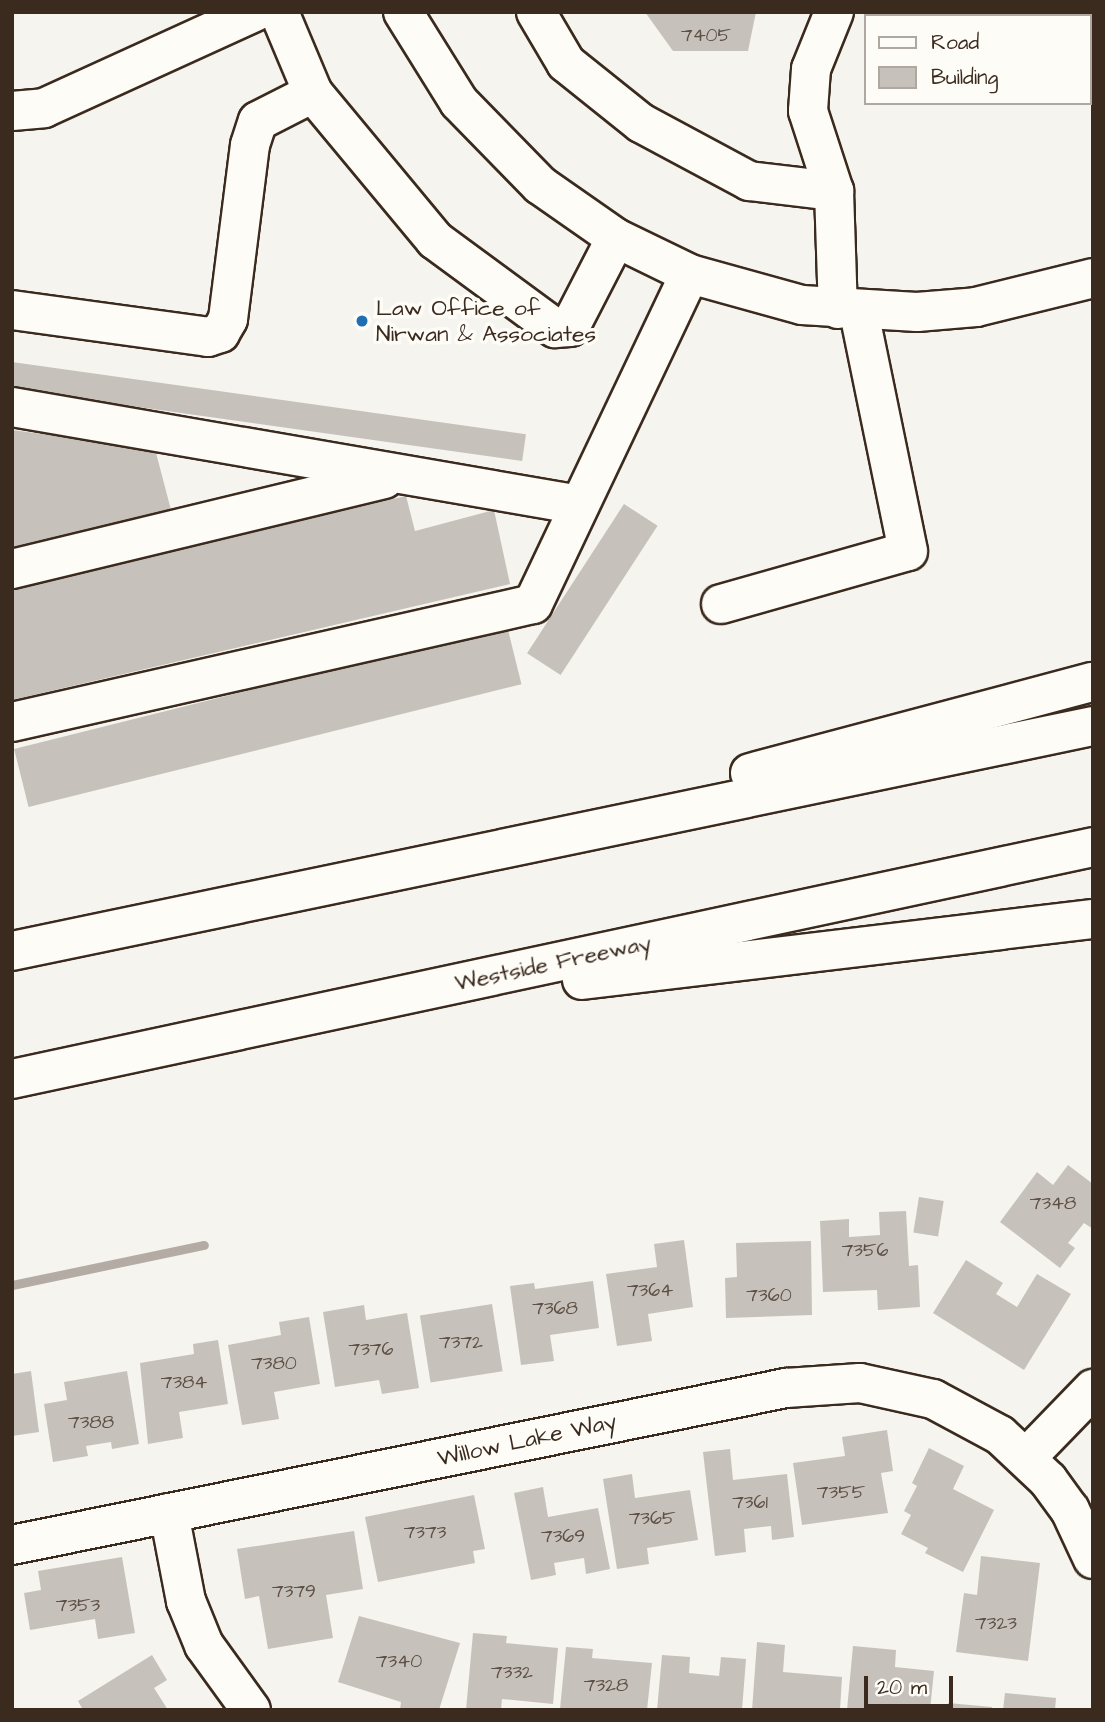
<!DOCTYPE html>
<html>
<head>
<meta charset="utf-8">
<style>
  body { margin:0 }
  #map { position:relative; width:1105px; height:1722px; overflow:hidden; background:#f5f4ee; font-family:"Architects Daughter",sans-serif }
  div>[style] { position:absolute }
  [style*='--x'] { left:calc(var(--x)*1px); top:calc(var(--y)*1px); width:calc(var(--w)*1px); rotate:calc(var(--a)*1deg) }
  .stream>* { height:9px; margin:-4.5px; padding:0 4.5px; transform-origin:4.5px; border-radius:4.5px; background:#b4aca4 }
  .building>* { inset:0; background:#c7c1bb; transform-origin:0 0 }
  .roads { filter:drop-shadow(2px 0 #3b2a1e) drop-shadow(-2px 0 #3b2a1e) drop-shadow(0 2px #3b2a1e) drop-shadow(0 -2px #3b2a1e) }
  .minor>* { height:38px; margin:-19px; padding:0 19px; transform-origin:19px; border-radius:19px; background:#fdfcf7 }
  .highway>* { height:38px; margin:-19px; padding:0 19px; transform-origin:19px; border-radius:19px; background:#fdfcf7 }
  .dots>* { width:19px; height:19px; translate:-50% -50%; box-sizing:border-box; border:4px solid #fdfcf7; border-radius:50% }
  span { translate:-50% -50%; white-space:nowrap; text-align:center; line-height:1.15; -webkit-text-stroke:7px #fdfcf7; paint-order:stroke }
  .number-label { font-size:19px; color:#5e5045 }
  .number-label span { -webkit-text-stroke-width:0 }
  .poi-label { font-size:23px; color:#3b2a1e }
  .left { translate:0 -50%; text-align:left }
  .street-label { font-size:23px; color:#3b2a1e }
  .frame { position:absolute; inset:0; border:14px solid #3b2a1e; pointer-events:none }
  .legend { position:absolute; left:864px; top:14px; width:228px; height:91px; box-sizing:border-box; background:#fdfcf7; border:2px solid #afa8a0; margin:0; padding:9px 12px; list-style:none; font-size:21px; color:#3b2a1e }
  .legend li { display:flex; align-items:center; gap:14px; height:35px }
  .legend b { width:35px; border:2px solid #afa8a0 }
  .scale { position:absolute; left:864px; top:1676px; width:89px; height:32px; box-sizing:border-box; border:4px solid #3b2a1e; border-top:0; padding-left:9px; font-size:21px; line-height:24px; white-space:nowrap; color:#3b2a1e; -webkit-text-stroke:5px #fdfcf7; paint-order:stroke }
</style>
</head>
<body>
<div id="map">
  <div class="stream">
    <div style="--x:12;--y:1285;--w:196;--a:-11.8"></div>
  </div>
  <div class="building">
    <div style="clip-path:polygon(645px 12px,756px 12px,748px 51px,673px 51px)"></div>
    <div style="left:12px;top:362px;width:519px;height:27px;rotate:8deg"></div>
    <div style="clip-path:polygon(12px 430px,155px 449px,171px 510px,12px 548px)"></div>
    <div style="clip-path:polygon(406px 496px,415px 531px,494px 510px,510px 584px,12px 700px,12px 589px)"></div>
    <div style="left:624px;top:504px;width:40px;height:178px;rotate:33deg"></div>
    <div style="left:507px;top:626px;width:60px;height:508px;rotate:76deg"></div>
    <div style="clip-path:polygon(1068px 1165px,1093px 1184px,1093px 1229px,1084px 1223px,1068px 1243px,1075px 1248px,1060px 1268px,1000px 1222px,1037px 1172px,1053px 1185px)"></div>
    <div style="left:919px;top:1197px;width:25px;height:36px;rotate:9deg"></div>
    <div style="clip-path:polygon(906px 1211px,909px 1266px,918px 1265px,920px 1307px,878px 1310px,877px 1290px,823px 1292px,820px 1221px,849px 1219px,849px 1237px,880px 1235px,879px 1212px)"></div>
    <div style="clip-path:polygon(684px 1240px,693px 1307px,648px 1314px,652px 1341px,617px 1346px,606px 1274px,657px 1267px,654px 1244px)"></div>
    <div style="clip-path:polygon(811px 1241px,812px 1315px,726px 1318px,725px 1278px,737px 1277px,736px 1243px)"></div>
    <div style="clip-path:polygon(966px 1260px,1003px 1283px,996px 1294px,1017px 1307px,1037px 1274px,1071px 1294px,1024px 1370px,933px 1313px)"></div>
    <div style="clip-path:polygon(593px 1281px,599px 1328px,550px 1335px,554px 1361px,521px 1365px,510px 1286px,534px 1283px,535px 1289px)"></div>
    <div style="left:492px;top:1304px;width:68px;height:73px;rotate:81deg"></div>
    <div style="clip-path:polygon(364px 1305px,366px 1320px,407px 1313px,419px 1388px,382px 1394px,379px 1380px,335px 1387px,323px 1312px)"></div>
    <div style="clip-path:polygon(309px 1317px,320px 1384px,274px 1392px,279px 1419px,242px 1425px,228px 1345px,281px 1335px,279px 1322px)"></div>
    <div style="clip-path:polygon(218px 1340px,228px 1404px,179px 1412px,183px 1438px,148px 1444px,140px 1363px,194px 1354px,193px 1344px)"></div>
    <div style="clip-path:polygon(31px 1371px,39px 1432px,12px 1436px,12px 1374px)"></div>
    <div style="clip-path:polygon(127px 1371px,139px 1444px,112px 1449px,111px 1442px,86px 1446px,88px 1456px,53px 1462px,44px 1404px,67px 1400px,64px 1382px)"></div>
    <div style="clip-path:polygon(887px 1430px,893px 1471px,881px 1473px,888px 1513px,802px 1525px,793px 1463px,845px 1456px,842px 1437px)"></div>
    <div style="clip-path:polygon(929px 1448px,964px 1466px,953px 1489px,994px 1510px,963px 1572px,925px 1553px,928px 1548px,901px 1534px,911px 1515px,904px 1511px,917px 1486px,912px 1483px)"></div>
    <div style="clip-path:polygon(730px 1449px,733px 1480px,787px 1474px,794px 1537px,772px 1540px,771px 1526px,744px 1529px,746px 1552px,715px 1556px,703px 1452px)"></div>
    <div style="clip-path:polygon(632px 1474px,635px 1498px,690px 1490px,698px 1540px,647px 1548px,649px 1564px,617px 1569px,603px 1479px)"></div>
    <div style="clip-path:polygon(543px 1487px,548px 1517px,598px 1508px,610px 1569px,586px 1574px,584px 1558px,554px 1563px,556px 1575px,531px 1580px,514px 1493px)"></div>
    <div style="clip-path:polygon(474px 1495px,485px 1549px,473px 1551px,475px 1563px,378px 1582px,365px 1517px)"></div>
    <div style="clip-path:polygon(354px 1531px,363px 1589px,326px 1595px,333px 1638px,268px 1649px,259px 1596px,245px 1599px,237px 1549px)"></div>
    <div style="clip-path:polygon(981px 1556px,1040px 1563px,1028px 1661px,956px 1652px,964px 1593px,977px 1595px)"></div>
    <div style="clip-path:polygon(122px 1557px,135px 1633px,98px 1639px,95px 1619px,30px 1630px,24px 1593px,41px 1590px,38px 1571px)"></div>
    <div style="clip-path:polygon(359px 1616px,460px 1643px,439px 1710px,400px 1710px,401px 1702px,338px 1682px)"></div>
    <div style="clip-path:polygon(473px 1633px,507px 1636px,506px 1643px,558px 1648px,553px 1704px,502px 1699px,501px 1710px,466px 1710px)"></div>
    <div style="clip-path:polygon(757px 1642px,785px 1645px,783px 1672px,842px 1677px,840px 1710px,752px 1710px)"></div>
    <div style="clip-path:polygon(853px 1646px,896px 1650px,895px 1667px,934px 1671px,930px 1710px,847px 1710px)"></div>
    <div style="clip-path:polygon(566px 1647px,593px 1649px,592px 1658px,652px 1663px,647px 1710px,560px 1709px)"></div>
    <div style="clip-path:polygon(152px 1655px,167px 1680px,154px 1688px,168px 1710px,83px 1710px,78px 1701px)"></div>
    <div style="clip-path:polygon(662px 1655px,690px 1657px,689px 1673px,719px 1676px,721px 1657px,746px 1659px,742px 1710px,657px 1710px)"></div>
    <div style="clip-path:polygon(1005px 1693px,1056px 1698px,1055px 1710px,1003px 1710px)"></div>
    <div style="clip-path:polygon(948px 1703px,992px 1707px,992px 1710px,947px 1710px)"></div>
  </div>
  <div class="roads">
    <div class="minor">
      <div style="--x:279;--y:12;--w:88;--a:67.2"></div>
      <div style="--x:313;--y:93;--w:191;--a:50.3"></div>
      <div style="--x:435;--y:240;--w:149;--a:36.3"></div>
      <div style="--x:555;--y:328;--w:15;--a:-4"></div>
      <div style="--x:570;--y:327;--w:100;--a:-62.7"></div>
      <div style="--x:403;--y:12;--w:106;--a:58.1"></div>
      <div style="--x:459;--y:102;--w:116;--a:45.7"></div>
      <div style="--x:540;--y:185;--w:93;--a:34.9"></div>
      <div style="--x:616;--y:238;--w:82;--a:25.9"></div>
      <div style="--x:690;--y:274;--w:116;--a:15.5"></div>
      <div style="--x:802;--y:305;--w:115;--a:3.5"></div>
      <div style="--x:917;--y:312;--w:59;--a:-4.8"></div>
      <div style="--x:976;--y:307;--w:121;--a:-13.9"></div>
      <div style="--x:536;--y:12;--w:59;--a:59.5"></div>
      <div style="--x:566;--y:63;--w:96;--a:38.7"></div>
      <div style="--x:641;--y:123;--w:123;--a:28.2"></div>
      <div style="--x:749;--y:181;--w:86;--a:6.7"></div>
      <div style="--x:834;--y:12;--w:61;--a:112"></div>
      <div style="--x:811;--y:69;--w:42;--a:94.1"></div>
      <div style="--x:808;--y:111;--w:84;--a:72"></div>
      <div style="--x:834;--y:191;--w:118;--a:88.1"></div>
      <div style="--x:12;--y:111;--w:32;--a:-5"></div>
      <div style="--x:44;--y:108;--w:232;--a:-24.5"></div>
      <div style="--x:12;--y:310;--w:198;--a:7.8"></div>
      <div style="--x:208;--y:337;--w:13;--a:-18"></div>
      <div style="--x:220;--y:333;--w:16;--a:-60"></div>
      <div style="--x:228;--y:319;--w:175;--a:-82.8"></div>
      <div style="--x:250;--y:145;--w:25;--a:-72"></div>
      <div style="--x:258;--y:121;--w:62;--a:-27"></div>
      <div style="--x:12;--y:407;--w:576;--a:9.79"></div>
      <div style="--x:12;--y:569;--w:383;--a:-13.6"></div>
      <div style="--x:721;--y:604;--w:194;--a:-15.8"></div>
      <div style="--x:908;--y:551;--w:244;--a:-101.6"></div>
      <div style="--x:12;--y:722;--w:534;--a:-12.76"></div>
      <div style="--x:533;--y:604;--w:365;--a:-64.6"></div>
      <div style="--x:1027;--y:1457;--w:95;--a:-45.9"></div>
      <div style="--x:169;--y:1513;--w:90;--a:79.1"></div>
      <div style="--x:186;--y:1601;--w:48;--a:67.8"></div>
      <div style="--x:204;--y:1645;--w:80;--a:54.1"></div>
      <div style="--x:12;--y:1545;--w:790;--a:-11.47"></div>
      <div style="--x:786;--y:1388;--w:74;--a:-3.9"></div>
      <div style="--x:860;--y:1383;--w:75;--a:12.4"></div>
      <div style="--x:933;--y:1399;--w:76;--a:28.2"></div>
      <div style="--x:1000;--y:1435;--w:66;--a:43.2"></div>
      <div style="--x:1048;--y:1480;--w:37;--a:54"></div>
      <div style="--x:1070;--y:1510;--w:54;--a:64.9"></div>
    </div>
    <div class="highway">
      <div style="--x:750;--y:773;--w:355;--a:-14.9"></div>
      <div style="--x:12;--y:951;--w:1104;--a:-11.76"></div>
      <div style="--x:582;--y:980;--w:515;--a:-6.81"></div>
      <div style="--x:12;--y:1079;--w:1106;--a:-12.11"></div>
    </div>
  </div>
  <div class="dots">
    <div style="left:362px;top:321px;background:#1f6fb2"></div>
  </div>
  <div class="number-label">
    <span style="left:706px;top:36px">7405</span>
    <span style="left:1053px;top:1204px">7348</span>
    <span style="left:865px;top:1251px">7356</span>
    <span style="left:650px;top:1291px">7364</span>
    <span style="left:769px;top:1296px">7360</span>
    <span style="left:555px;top:1309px">7368</span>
    <span style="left:461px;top:1343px">7372</span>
    <span style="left:371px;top:1350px">7376</span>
    <span style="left:274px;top:1364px">7380</span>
    <span style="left:184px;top:1383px">7384</span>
    <span style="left:91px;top:1423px">7388</span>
    <span style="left:841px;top:1493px">7355</span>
    <span style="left:750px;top:1503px">7361</span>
    <span style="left:652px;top:1519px">7365</span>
    <span style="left:425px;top:1533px">7373</span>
    <span style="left:563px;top:1537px">7369</span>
    <span style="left:294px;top:1592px">7379</span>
    <span style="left:78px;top:1606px">7353</span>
    <span style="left:996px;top:1624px">7323</span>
    <span style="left:399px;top:1662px">7340</span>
    <span style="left:512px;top:1673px">7332</span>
    <span style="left:606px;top:1686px">7328</span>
  </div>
  <div class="poi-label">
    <span class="left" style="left:376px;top:321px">Law Office of<br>Nirwan &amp; Associates</span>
  </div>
  <div class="street-label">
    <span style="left:553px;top:963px;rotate:-12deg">Westside Freeway</span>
    <span style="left:527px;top:1440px;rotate:-12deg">Willow Lake Way</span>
  </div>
  <div class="frame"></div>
  <ul class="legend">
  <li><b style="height:9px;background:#fdfcf7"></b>Road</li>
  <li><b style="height:19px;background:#c7c1bb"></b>Building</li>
  </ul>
  <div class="scale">20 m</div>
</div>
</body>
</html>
